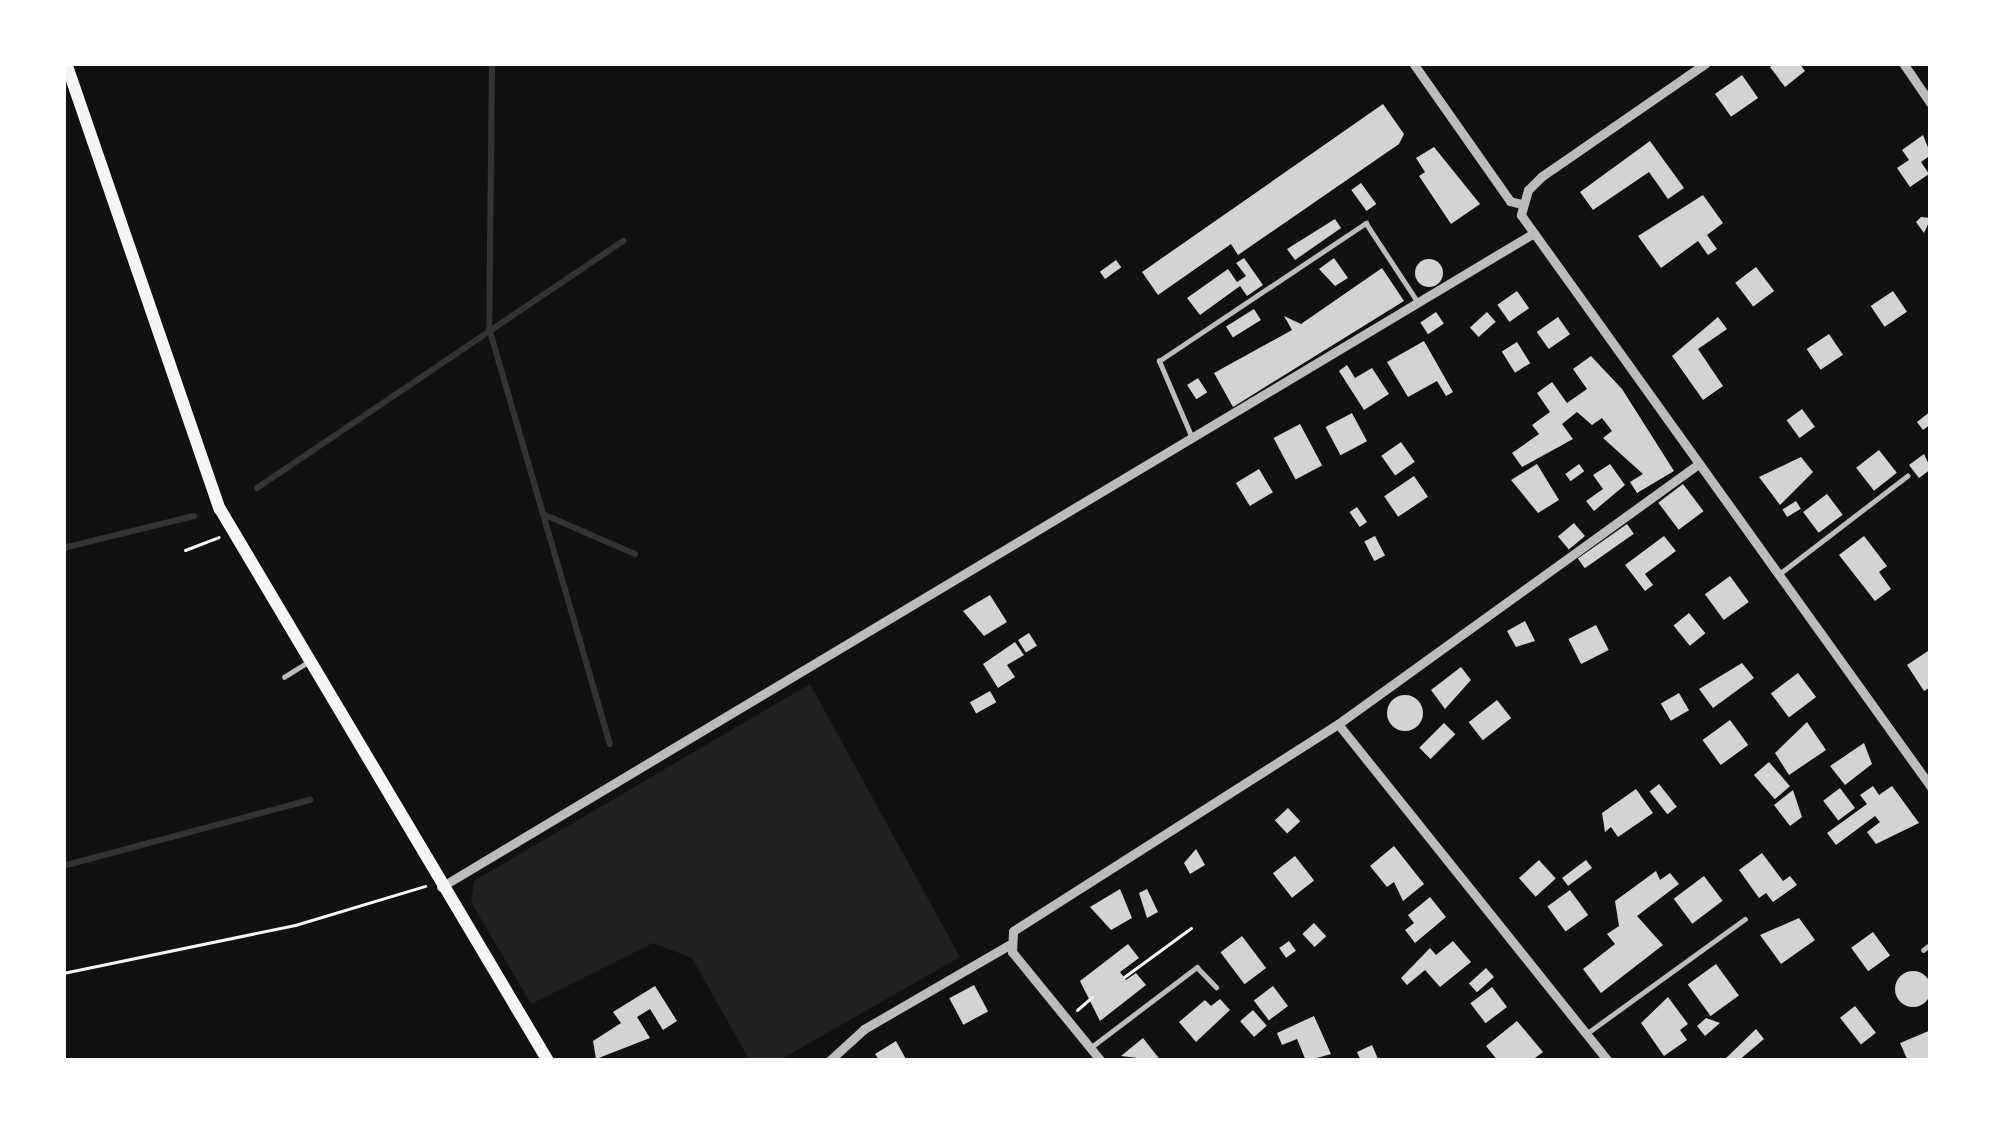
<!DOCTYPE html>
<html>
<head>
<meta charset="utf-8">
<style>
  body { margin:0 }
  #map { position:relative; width:1994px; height:1124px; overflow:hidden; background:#111; font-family:Commissioner,sans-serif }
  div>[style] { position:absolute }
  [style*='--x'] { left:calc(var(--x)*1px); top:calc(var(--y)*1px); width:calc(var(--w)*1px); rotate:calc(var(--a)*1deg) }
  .green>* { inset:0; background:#202020 }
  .stream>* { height:6px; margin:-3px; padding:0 3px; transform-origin:3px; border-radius:3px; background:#333 }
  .building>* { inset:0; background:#d3d3d3; transform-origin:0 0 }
  .round { border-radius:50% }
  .path>* { height:3px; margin:-1.5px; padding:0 1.5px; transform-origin:1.5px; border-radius:1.5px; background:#f5f5f5 }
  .service>* { height:4.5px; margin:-2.25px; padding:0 2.25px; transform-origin:2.25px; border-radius:2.25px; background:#bcbcbc }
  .minor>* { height:9px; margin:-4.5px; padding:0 4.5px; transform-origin:4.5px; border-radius:4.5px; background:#bcbcbc }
  .secondary>* { height:12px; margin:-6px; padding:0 6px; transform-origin:6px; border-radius:6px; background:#f5f5f5 }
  span { translate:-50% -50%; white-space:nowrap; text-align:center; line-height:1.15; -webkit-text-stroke:9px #fff; paint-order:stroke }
  .frame { position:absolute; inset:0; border:66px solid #fff; pointer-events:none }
</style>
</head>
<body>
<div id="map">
  <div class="green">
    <div style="clip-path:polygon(810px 684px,960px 957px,778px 1061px,750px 1061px,692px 958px,653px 943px,531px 1004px,471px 902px,474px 881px)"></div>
  </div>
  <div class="stream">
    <div style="--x:492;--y:63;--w:265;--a:90.6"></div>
    <div style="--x:489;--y:328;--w:433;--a:73.8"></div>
    <div style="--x:257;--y:488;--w:442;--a:-34"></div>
    <div style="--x:545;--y:515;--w:98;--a:23.4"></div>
    <div style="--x:63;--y:548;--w:135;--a:-13.7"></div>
    <div style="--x:63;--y:866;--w:256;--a:-15"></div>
  </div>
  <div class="building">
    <div style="clip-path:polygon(1775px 63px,1799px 63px,1805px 71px,1785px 87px,1770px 67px)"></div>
    <div style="left:1742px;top:75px;width:28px;height:33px;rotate:55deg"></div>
    <div style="clip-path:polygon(1383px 104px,1404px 134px,1399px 144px,1238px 255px,1231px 244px,1158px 295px,1142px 272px)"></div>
    <div style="clip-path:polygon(1923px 135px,1931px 155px,1921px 162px,1929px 174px,1910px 187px,1897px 168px,1909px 160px,1902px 150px)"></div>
    <div style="clip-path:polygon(1650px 141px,1684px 188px,1668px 199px,1649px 172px,1593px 210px,1580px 192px)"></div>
    <div style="clip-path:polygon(1434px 147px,1480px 204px,1451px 224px,1419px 176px,1425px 172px,1416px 158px)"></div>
    <div style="left:1361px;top:183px;width:26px;height:12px;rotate:54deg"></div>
    <div style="clip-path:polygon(1703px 195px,1723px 223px,1707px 235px,1717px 249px,1708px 255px,1698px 241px,1661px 268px,1638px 236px)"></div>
    <div style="clip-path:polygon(1921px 217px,1931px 218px,1924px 233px,1916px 222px)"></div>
    <div style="clip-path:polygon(1335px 219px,1341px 228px,1295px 260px,1287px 249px)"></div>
    <div style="clip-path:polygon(1244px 258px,1263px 285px,1247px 296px,1240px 286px,1200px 315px,1187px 298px,1228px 269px,1237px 282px,1246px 276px,1236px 263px)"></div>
    <div style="clip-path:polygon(1334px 258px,1348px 278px,1335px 286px,1319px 269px)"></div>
    <div class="round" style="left:1415px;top:259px;width:28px;height:28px"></div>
    <div style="left:1116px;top:260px;width:9px;height:20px;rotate:54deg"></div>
    <div style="left:1756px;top:267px;width:30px;height:26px;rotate:53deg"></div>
    <div style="clip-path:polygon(1382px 268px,1404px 301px,1233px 407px,1214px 373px,1292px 330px,1284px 316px,1301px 324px)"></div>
    <div style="left:1517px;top:291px;width:21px;height:24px;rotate:55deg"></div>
    <div style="left:1893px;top:291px;width:25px;height:27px;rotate:56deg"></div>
    <div style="left:1254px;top:309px;width:13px;height:33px;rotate:58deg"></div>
    <div style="left:1436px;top:312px;width:14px;height:19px;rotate:56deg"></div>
    <div style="left:1487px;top:312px;width:13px;height:23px;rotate:48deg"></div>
    <div style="left:1558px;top:317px;width:21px;height:26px;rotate:55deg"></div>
    <div style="clip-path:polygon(1718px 317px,1727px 329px,1698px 349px,1723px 386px,1703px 400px,1672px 356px)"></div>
    <div style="left:1829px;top:334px;width:25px;height:27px;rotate:56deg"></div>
    <div style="clip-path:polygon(1424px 341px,1453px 392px,1446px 396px,1437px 381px,1408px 397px,1387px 362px)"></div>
    <div style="left:1517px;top:342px;width:25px;height:18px;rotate:58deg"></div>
    <div style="clip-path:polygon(1591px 356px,1622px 389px,1674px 471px,1637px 493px,1630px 482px,1643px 474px,1603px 438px,1612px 431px,1602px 418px,1592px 425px,1577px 412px,1562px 424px,1573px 439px,1522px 467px,1512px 453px,1539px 434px,1532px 425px,1550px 412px,1537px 393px,1552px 382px,1567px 403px,1587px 389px,1573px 369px)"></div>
    <div style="clip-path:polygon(1347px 365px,1355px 378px,1372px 368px,1389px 394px,1364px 410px,1339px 371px)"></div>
    <div style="left:1198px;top:378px;width:17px;height:13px;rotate:57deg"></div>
    <div style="left:1802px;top:409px;width:22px;height:19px;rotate:54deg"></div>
    <div style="clip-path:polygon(1931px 411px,1931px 424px,1923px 430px,1917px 422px)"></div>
    <div style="left:1352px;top:413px;width:32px;height:30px;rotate:62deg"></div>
    <div style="left:1300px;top:424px;width:47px;height:30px;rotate:62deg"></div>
    <div style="left:1401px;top:442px;width:24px;height:24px;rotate:55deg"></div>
    <div style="left:1879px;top:450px;width:29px;height:29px;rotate:52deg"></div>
    <div style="clip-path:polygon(1924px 454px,1931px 469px,1919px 478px,1909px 465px)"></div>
    <div style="clip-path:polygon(1801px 457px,1813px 472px,1780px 505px,1759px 477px)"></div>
    <div style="clip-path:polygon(1537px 464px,1559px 500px,1538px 513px,1511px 480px)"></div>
    <div style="left:1579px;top:464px;width:9px;height:17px;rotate:54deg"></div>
    <div style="clip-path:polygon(1610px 464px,1625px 485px,1594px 511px,1586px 501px,1603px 489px,1593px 475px)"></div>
    <div style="left:1259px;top:469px;width:27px;height:27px;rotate:59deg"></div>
    <div style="left:1414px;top:476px;width:25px;height:36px;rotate:56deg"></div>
    <div style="left:1683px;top:484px;width:34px;height:31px;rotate:53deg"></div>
    <div style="left:1827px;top:494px;width:26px;height:30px;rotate:53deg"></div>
    <div style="left:1796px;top:501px;width:9px;height:16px;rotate:58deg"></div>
    <div style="left:1357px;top:507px;width:18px;height:9px;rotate:56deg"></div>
    <div style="left:1574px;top:523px;width:17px;height:21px;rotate:50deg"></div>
    <div style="left:1627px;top:524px;width:12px;height:60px;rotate:55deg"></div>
    <div style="left:1375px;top:536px;width:22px;height:12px;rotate:63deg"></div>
    <div style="clip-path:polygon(1664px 536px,1676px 551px,1645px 574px,1653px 585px,1645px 591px,1625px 565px)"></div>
    <div style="clip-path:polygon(1864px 536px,1887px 566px,1879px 572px,1891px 589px,1875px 601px,1839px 555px)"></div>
    <div style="left:1730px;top:576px;width:32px;height:31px;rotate:54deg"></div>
    <div style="clip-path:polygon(990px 595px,1007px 622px,984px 636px,963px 611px)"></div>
    <div style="left:1689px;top:613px;width:26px;height:20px;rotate:51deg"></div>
    <div style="clip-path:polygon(1525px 621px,1535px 641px,1516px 647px,1507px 631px)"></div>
    <div style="left:1596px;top:625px;width:28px;height:31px;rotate:63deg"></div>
    <div style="left:1029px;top:633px;width:15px;height:13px;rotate:58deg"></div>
    <div style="clip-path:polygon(1015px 642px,1024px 655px,1007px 665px,1015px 677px,998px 688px,983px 664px)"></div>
    <div style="clip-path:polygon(1931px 649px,1931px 687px,1924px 691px,1907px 665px)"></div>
    <div style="clip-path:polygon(1742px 663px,1754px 678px,1713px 708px,1699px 689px)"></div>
    <div style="clip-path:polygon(1461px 667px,1471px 680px,1445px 709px,1431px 690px)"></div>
    <div style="left:1798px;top:673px;width:30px;height:34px;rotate:53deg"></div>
    <div style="left:990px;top:691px;width:13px;height:23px;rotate:61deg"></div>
    <div style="left:1679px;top:693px;width:20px;height:21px;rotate:60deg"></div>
    <div class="round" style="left:1387px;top:695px;width:36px;height:36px"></div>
    <div style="left:1497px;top:700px;width:23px;height:36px;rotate:52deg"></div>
    <div style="left:1730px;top:720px;width:31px;height:34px;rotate:54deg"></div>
    <div style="clip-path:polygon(1807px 722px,1826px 750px,1789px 775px,1775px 753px)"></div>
    <div style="left:1444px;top:723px;width:16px;height:35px;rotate:45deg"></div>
    <div style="clip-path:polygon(1864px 743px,1872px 764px,1845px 785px,1830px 766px)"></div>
    <div style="left:1769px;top:762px;width:32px;height:20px;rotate:49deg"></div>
    <div style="left:1659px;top:784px;width:29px;height:12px;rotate:52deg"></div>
    <div style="clip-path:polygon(1873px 786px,1879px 795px,1892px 786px,1919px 823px,1876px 844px,1867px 832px,1880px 822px,1875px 816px,1836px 845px,1827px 833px,1867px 804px,1860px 795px)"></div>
    <div style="left:1840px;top:788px;width:25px;height:21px;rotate:53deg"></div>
    <div style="clip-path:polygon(1636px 789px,1653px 813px,1618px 837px,1611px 827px,1605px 832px,1602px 813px)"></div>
    <div style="clip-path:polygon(1793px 790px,1802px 817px,1790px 826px,1774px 805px)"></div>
    <div style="left:1288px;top:808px;width:18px;height:18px;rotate:47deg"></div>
    <div style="clip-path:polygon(1394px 846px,1424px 884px,1403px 901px,1394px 882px,1387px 887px,1370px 866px)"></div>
    <div style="clip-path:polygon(1196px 849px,1205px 865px,1190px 874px,1184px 863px)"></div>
    <div style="clip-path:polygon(1762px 853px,1783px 881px,1790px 876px,1797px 885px,1773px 902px,1766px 893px,1759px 898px,1739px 870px)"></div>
    <div style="left:1295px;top:856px;width:31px;height:28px;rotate:52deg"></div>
    <div style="left:1539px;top:860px;width:25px;height:27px;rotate:48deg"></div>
    <div style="left:1586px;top:860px;width:10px;height:30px;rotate:53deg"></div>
    <div style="clip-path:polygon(1656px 871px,1660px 880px,1670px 873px,1679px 884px,1637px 916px,1663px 945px,1601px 993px,1583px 969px,1615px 944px,1607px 934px,1619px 926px,1615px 901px)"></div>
    <div style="left:1704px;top:876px;width:31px;height:38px;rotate:53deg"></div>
    <div style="clip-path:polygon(1120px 889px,1132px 918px,1111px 930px,1090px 907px)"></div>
    <div style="clip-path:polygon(1147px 889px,1158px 912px,1147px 918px,1139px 893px)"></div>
    <div style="left:1570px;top:890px;width:31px;height:28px;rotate:54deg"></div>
    <div style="clip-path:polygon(1430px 897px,1446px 917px,1415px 943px,1405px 930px,1414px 923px,1408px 915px)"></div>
    <div style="clip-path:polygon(1799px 918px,1815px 940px,1781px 964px,1760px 935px)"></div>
    <div style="left:1314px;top:923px;width:18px;height:16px;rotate:47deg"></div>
    <div style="left:1873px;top:932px;width:29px;height:27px;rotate:54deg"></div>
    <div style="left:1242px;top:936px;width:40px;height:27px;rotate:53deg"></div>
    <div style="left:1289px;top:941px;width:12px;height:12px;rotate:55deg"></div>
    <div style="clip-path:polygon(1453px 941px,1471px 962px,1440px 987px,1425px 970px,1407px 985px,1401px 978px,1430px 948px,1436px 955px)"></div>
    <div style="clip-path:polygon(1128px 944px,1139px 958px,1120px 972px,1126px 980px,1136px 973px,1146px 985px,1100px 1021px,1080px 981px)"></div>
    <div style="left:1716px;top:964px;width:39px;height:35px;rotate:54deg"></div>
    <div style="left:1486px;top:968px;width:12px;height:23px;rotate:48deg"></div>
    <div class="round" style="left:1895px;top:971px;width:36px;height:36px"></div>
    <div style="left:974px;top:985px;width:30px;height:28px;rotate:62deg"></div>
    <div style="clip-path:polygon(655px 986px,677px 1021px,663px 1030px,650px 1009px,637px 1017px,650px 1038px,596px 1059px,593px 1041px,621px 1023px,613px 1012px)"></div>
    <div style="left:1273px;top:986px;width:25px;height:24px;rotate:53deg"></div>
    <div style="left:1492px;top:987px;width:25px;height:27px;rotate:53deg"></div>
    <div style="clip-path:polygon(1668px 997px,1688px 1024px,1680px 1030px,1687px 1040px,1664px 1056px,1641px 1023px)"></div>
    <div style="clip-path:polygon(1220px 999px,1230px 1010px,1196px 1042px,1179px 1022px,1205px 1000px,1211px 1006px)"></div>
    <div style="left:1855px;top:1006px;width:34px;height:19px;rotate:52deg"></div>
    <div style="left:1253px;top:1010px;width:21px;height:17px;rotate:49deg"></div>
    <div style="clip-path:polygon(1314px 1016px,1331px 1054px,1306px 1061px,1297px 1039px,1282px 1045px,1277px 1033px)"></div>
    <div style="clip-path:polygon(1706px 1018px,1720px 1023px,1705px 1036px,1697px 1026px)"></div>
    <div style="clip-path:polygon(1517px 1021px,1543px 1052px,1531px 1061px,1498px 1061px,1486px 1046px)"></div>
    <div style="clip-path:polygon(1756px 1029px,1764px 1039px,1738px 1061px,1723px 1061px)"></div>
    <div style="clip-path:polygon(1931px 1030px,1931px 1061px,1908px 1061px,1900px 1043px)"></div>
    <div style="clip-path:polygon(1143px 1038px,1161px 1061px,1121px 1056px)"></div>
    <div style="clip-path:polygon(896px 1041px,907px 1061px,880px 1061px,875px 1054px)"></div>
    <div style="clip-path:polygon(1372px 1045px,1378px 1059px,1361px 1061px,1357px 1052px)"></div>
  </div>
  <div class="path">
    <div style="--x:185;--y:550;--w:36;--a:-21"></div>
    <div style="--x:63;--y:973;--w:237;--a:-11.7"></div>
    <div style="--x:295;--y:925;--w:136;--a:-16.7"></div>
    <div style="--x:1124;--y:977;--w:83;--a:-36.2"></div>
    <div style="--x:1077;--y:1010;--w:20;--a:-41"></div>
  </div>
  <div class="service">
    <div style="--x:1192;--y:438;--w:84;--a:-113.2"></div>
    <div style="--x:1159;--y:361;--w:249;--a:-33.7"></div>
    <div style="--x:1366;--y:223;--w:91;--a:56.7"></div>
    <div style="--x:1778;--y:575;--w:163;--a:-37.5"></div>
    <div style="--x:284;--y:677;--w:28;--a:-32"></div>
    <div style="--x:1923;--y:950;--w:10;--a:-37"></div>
    <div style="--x:1586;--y:1034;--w:196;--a:-35.9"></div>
    <div style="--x:1090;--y:1048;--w:134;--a:-37.1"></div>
    <div style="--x:1197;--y:967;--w:28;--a:46"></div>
  </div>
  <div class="minor">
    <div style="--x:1413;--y:63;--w:169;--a:54.9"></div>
    <div style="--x:1510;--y:201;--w:11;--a:15"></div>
    <div style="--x:1706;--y:63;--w:199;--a:145.4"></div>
    <div style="--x:1542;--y:176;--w:20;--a:135"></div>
    <div style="--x:1528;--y:190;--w:26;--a:106"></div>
    <div style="--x:1521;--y:215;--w:704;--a:54.37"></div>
    <div style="--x:1903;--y:63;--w:50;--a:55.7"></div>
    <div style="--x:1338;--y:724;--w:432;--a:51.3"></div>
    <div style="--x:441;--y:887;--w:1271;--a:-30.9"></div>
    <div style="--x:829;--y:1061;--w:47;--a:-42.4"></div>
    <div style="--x:864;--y:1029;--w:168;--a:-30.1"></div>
    <div style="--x:1101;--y:1061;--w:141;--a:-129.2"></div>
    <div style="--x:1012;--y:952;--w:21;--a:-87"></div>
    <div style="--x:1013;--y:931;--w:385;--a:-32.5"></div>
    <div style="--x:1338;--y:724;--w:445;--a:-35.8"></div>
  </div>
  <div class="secondary">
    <div style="--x:66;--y:63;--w:472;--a:71"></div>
    <div style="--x:220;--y:509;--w:642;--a:59.28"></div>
  </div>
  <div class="frame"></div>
</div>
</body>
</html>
